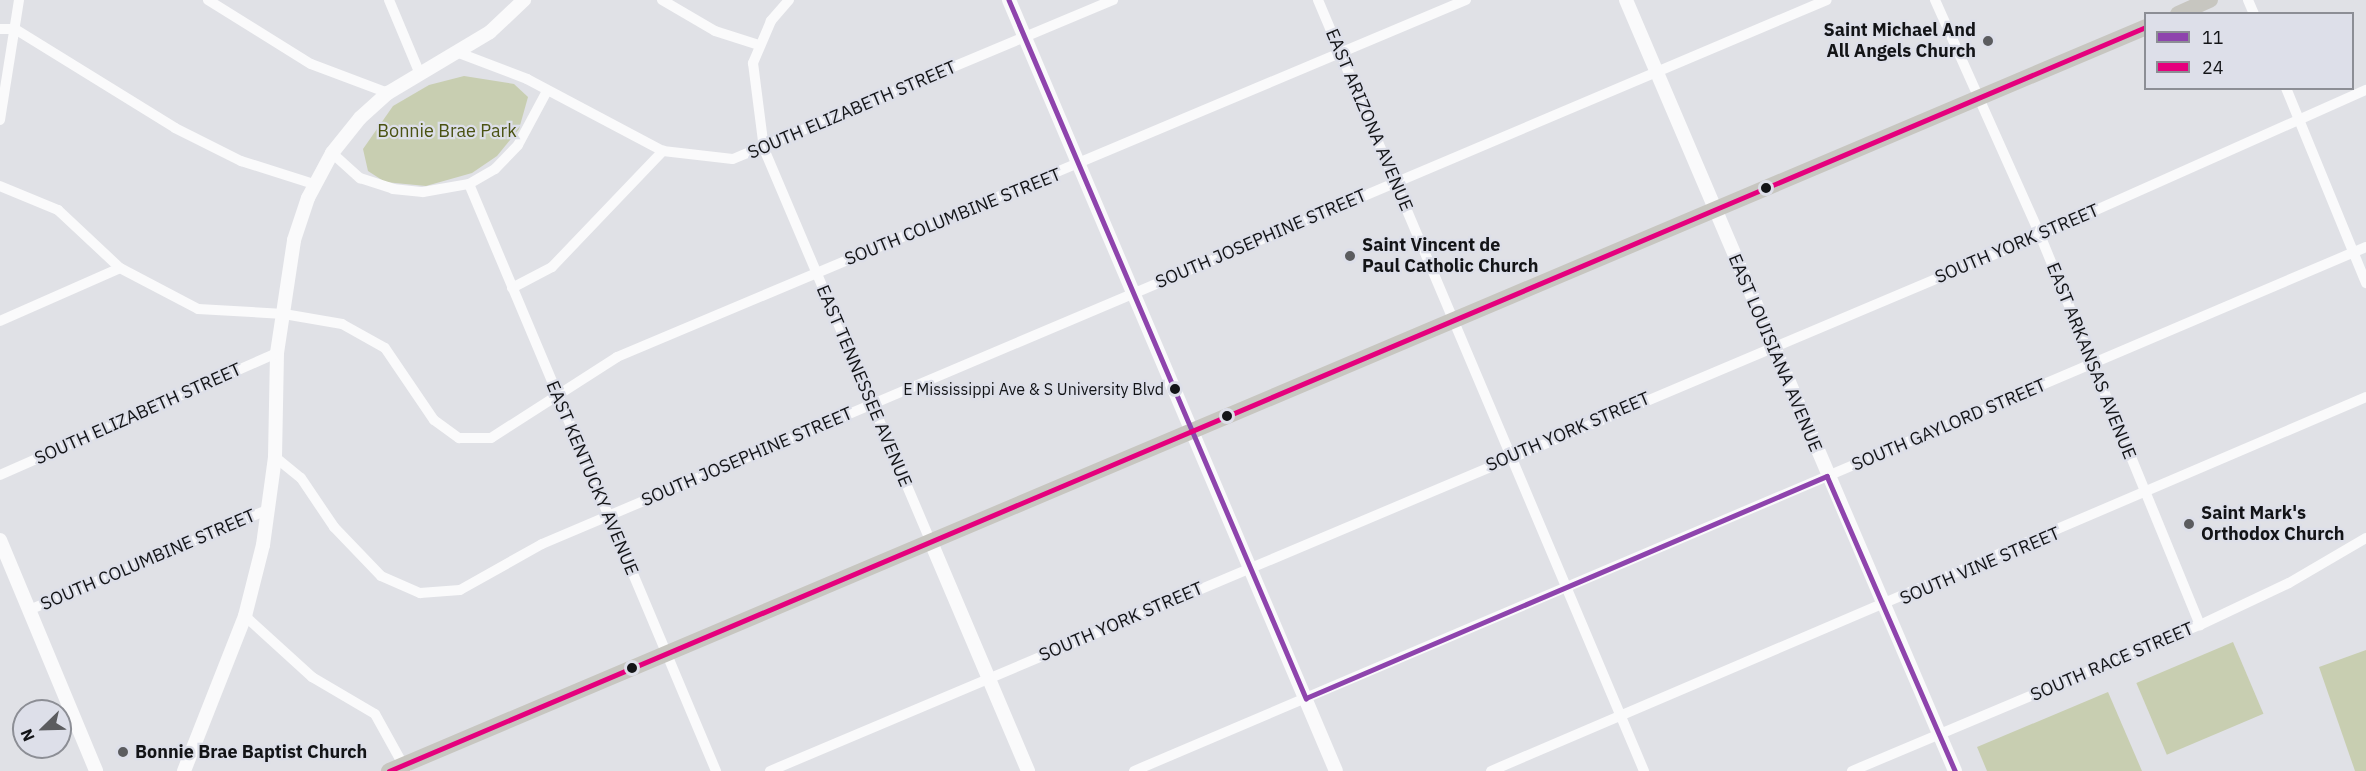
<!DOCTYPE html>
<html>
<head>
<meta charset="utf-8">
<style>
  body { margin:0 }
  #map { position:relative; width:2366px; height:771px; overflow:hidden; background:#e0e1e6; font-family:"IBM Plex Sans",sans-serif }
  div>[style] { position:absolute }
  [style*='--x'] { left:calc(var(--x)*1px); top:calc(var(--y)*1px); width:calc(var(--w)*1px); rotate:calc(var(--a)*1deg) }
  .green>* { inset:0; background:#c8ceb1; transform-origin:0 0 }
  .minor>* { height:10px; margin:-5px; padding:0 5px; transform-origin:5px; border-radius:5px; background:#fafafb }
  .tertiary>* { height:14px; margin:-7px; padding:0 7px; transform-origin:7px; border-radius:7px; background:#fafafb }
  .primary>* { height:16px; margin:-8px; padding:0 8px; transform-origin:8px; border-radius:8px; background:#c7c6c0 }
  .bus-1>* { height:4.5px; margin:-2.25px; padding:0 2.25px; transform-origin:2.25px; border-radius:2.25px; background:#8e44ad }
  .bus-2>* { height:4.5px; margin:-2.25px; padding:0 2.25px; transform-origin:2.25px; border-radius:2.25px; background:#e5007d }
  .dots>* { width:16px; height:16px; translate:-50% -50%; box-sizing:border-box; border:3px solid #dddfe9; border-radius:50% }
  span { translate:-50% -50%; white-space:nowrap; text-align:center; line-height:1.15; -webkit-text-stroke:4.5px #dddfe9; paint-order:stroke }
  .bus-label { font-size:16px; color:#131417 }
  .right { translate:-100% -50%; text-align:right }
  .poi-label { font-size:18px; color:#131417; font-weight:700 }
  .left { translate:0 -50%; text-align:left }
  .street-label { font-size:18px; color:#131417 }
  .park-label { font-size:18px; color:#4a5212 }
  .legend { position:absolute; left:2144px; top:12px; width:210px; height:78px; box-sizing:border-box; background:#dddfe9; border:2px solid #8c8e95; margin:0; padding:8px 10px; list-style:none; font-size:18px; color:#131417 }
  .legend li { display:flex; align-items:center; gap:12px; height:30px }
  .legend b { width:30px; border:2px solid #8c8e95 }
  .north { position:absolute; left:12px; top:699px; width:60px; height:60px; box-sizing:border-box; background:#dddfe9; border:2px solid #8c8e95; border-radius:50%; rotate:247deg; font-size:16px; font-weight:700; line-height:24px; text-align:center; color:#131417 }
  .north::after { content:''; display:block; margin:auto; width:21px; height:27px; background:#5b5c5f; clip-path:polygon(50% 0,100% 100%,50% 72%,0 100%) }
</style>
</head>
<body>
<div id="map">
  <div class="green">
    <div style="clip-path:polygon(464px 76px,514px 84px,528px 97px,519px 129px,497px 156px,472px 173px,426px 186px,385px 182px,368px 171px,363px 149px,393px 106px,429px 85px)"></div>
    <div style="left:2233px;top:642px;width:78px;height:105px;rotate:67deg"></div>
    <div style="clip-path:polygon(2366px 650px,2366px 771px,2355px 771px,2319px 667px)"></div>
    <div style="clip-path:polygon(2108px 692px,2142px 771px,1987px 771px,1977px 747px)"></div>
  </div>
  <div class="minor">
    <div style="--x:208;--y:0;--w:121;--a:31.9"></div>
    <div style="--x:311;--y:64;--w:82;--a:20.6"></div>
    <div style="--x:389;--y:0;--w:80;--a:67.3"></div>
    <div style="--x:662;--y:0;--w:61;--a:30.3"></div>
    <div style="--x:715;--y:31;--w:46;--a:17.7"></div>
    <div style="--x:789;--y:0;--w:28;--a:131"></div>
    <div style="--x:771;--y:21;--w:46;--a:113.2"></div>
    <div style="--x:753;--y:63;--w:87;--a:82.7"></div>
    <div style="--x:764;--y:149;--w:425;--a:67"></div>
    <div style="--x:1318;--y:0;--w:837;--a:67.08"></div>
    <div style="--x:1935;--y:0;--w:257;--a:65.9"></div>
    <div style="--x:2040;--y:235;--w:422;--a:67.7"></div>
    <div style="--x:2248;--y:0;--w:15;--a:67"></div>
    <div style="--x:0;--y:29;--w:15;--a:0"></div>
    <div style="--x:15;--y:29;--w:188;--a:31.7"></div>
    <div style="--x:175;--y:128;--w:74;--a:26.6"></div>
    <div style="--x:241;--y:161;--w:77;--a:17.5"></div>
    <div style="--x:459;--y:53;--w:73;--a:20.9"></div>
    <div style="--x:527;--y:79;--w:154;--a:27.9"></div>
    <div style="--x:663;--y:151;--w:70;--a:6.5"></div>
    <div style="--x:733;--y:159;--w:412;--a:-22.7"></div>
    <div style="--x:2286;--y:88;--w:211;--a:67.7"></div>
    <div style="--x:0;--y:120;--w:121;--a:-81"></div>
    <div style="--x:332;--y:153;--w:38;--a:42"></div>
    <div style="--x:360;--y:178;--w:35;--a:18"></div>
    <div style="--x:393;--y:189;--w:30;--a:6"></div>
    <div style="--x:423;--y:192;--w:47;--a:-9.9"></div>
    <div style="--x:469;--y:184;--w:30;--a:-30"></div>
    <div style="--x:495;--y:169;--w:33;--a:-46"></div>
    <div style="--x:518;--y:145;--w:61;--a:-61.8"></div>
    <div style="--x:469;--y:184;--w:637;--a:67.18"></div>
    <div style="--x:0;--y:186;--w:63;--a:22.5"></div>
    <div style="--x:58;--y:210;--w:85;--a:43.1"></div>
    <div style="--x:120;--y:268;--w:88;--a:27.7"></div>
    <div style="--x:198;--y:309;--w:86;--a:3.3"></div>
    <div style="--x:284;--y:314;--w:59;--a:9.8"></div>
    <div style="--x:342;--y:324;--w:49;--a:29.2"></div>
    <div style="--x:385;--y:348;--w:87;--a:55.8"></div>
    <div style="--x:434;--y:420;--w:31;--a:36"></div>
    <div style="--x:459;--y:438;--w:32;--a:0"></div>
    <div style="--x:491;--y:438;--w:150;--a:-32.7"></div>
    <div style="--x:617;--y:357;--w:921;--a:-22.81"></div>
    <div style="--x:512;--y:288;--w:45;--a:-27.7"></div>
    <div style="--x:552;--y:267;--w:161;--a:-46.3"></div>
    <div style="--x:0;--y:321;--w:131;--a:-23.8"></div>
    <div style="--x:275;--y:457;--w:33;--a:39"></div>
    <div style="--x:301;--y:478;--w:59;--a:56"></div>
    <div style="--x:334;--y:527;--w:68;--a:46.2"></div>
    <div style="--x:381;--y:576;--w:43;--a:23.6"></div>
    <div style="--x:420;--y:593;--w:40;--a:-4.3"></div>
    <div style="--x:460;--y:590;--w:94;--a:-29.3"></div>
    <div style="--x:542;--y:544;--w:1395;--a:-22.95"></div>
    <div style="--x:0;--y:475;--w:303;--a:-23.8"></div>
    <div style="--x:29;--y:610;--w:258;--a:-22.8"></div>
    <div style="--x:245;--y:616;--w:91;--a:42.3"></div>
    <div style="--x:312;--y:677;--w:73;--a:30.4"></div>
    <div style="--x:375;--y:714;--w:64;--a:61"></div>
    <div style="--x:770;--y:771;--w:1378;--a:-22.88"></div>
    <div style="--x:2040;--y:235;--w:357;--a:-24"></div>
    <div style="--x:1134;--y:771;--w:1339;--a:-23.04"></div>
    <div style="--x:1491;--y:771;--w:952;--a:-23.14"></div>
    <div style="--x:1852;--y:771;--w:377;--a:-22.8"></div>
    <div style="--x:2200;--y:625;--w:98;--a:-25.3"></div>
    <div style="--x:2289;--y:583;--w:89;--a:-30.3"></div>
  </div>
  <div class="tertiary">
    <div style="--x:1009;--y:0;--w:837;--a:67.02"></div>
    <div style="--x:1626;--y:0;--w:838;--a:66.89"></div>
    <div style="--x:0;--y:540;--w:250;--a:67.4"></div>
    <div style="--x:930;--y:540;--w:251;--a:67"></div>
    <div style="--x:184;--y:771;--w:167;--a:-68.5"></div>
    <div style="--x:245;--y:616;--w:73;--a:-75.8"></div>
    <div style="--x:263;--y:545;--w:89;--a:-82.2"></div>
    <div style="--x:275;--y:457;--w:104;--a:-88.9"></div>
    <div style="--x:277;--y:353;--w:114;--a:-81.4"></div>
    <div style="--x:294;--y:240;--w:44;--a:-71.6"></div>
    <div style="--x:308;--y:198;--w:51;--a:-61.9"></div>
    <div style="--x:332;--y:153;--w:45;--a:-51.3"></div>
    <div style="--x:360;--y:118;--w:38;--a:-42"></div>
    <div style="--x:388;--y:93;--w:119;--a:-30.9"></div>
    <div style="--x:490;--y:32;--w:47;--a:-43.3"></div>
  </div>
  <div class="primary">
    <div style="--x:2178;--y:14;--w:35;--a:-24"></div>
    <div style="--x:389;--y:771;--w:1908;--a:-22.95"></div>
  </div>
  <div class="bus-1">
    <div style="--x:1009;--y:0;--w:759;--a:66.95"></div>
    <div style="--x:1827;--y:476;--w:322;--a:66.5"></div>
    <div style="--x:1306;--y:698;--w:566;--a:-23.08"></div>
  </div>
  <div class="bus-2">
    <div style="--x:389;--y:771;--w:1908;--a:-22.95"></div>
  </div>
  <div class="dots">
    <div style="left:1988px;top:41px;background:#5b5c5f"></div>
    <div style="left:1766px;top:188px;background:#131417"></div>
    <div style="left:1350px;top:256px;background:#5b5c5f"></div>
    <div style="left:1175px;top:389px;background:#131417"></div>
    <div style="left:1227px;top:416px;background:#131417"></div>
    <div style="left:2189px;top:524px;background:#5b5c5f"></div>
    <div style="left:632px;top:668px;background:#131417"></div>
    <div style="left:123px;top:752px;background:#5b5c5f"></div>
  </div>
  <div class="bus-label">
    <span class="right" style="left:1164px;top:389px">E Mississippi Ave &amp; S University Blvd</span>
  </div>
  <div class="poi-label">
    <span class="right" style="left:1976px;top:41px">Saint Michael And<br>All Angels Church</span>
    <span class="left" style="left:1362px;top:256px">Saint Vincent de<br>Paul Catholic Church</span>
    <span class="left" style="left:2201px;top:524px">Saint Mark's<br>Orthodox Church</span>
    <span class="left" style="left:135px;top:752px">Bonnie Brae Baptist Church</span>
  </div>
  <div class="street-label">
    <span style="left:852px;top:110px;rotate:-23deg">SOUTH ELIZABETH STREET</span>
    <span style="left:1369px;top:120px;rotate:67deg">EAST ARIZONA AVENUE</span>
    <span style="left:953px;top:217px;rotate:-22deg">SOUTH COLUMBINE STREET</span>
    <span style="left:1261px;top:239px;rotate:-23deg">SOUTH JOSEPHINE STREET</span>
    <span style="left:2017px;top:244px;rotate:-23deg">SOUTH YORK STREET</span>
    <span style="left:1775px;top:353px;rotate:67deg">EAST LOUISIANA AVENUE</span>
    <span style="left:2091px;top:361px;rotate:68deg">EAST ARKANSAS AVENUE</span>
    <span style="left:864px;top:386px;rotate:67deg">EAST TENNESSEE AVENUE</span>
    <span style="left:138px;top:414px;rotate:-24deg">SOUTH ELIZABETH STREET</span>
    <span style="left:1949px;top:425px;rotate:-23deg">SOUTH GAYLORD STREET</span>
    <span style="left:1568px;top:432px;rotate:-23deg">SOUTH YORK STREET</span>
    <span style="left:747px;top:457px;rotate:-23deg">SOUTH JOSEPHINE STREET</span>
    <span style="left:592px;top:478px;rotate:67deg">EAST KENTUCKY AVENUE</span>
    <span style="left:148px;top:560px;rotate:-23deg">SOUTH COLUMBINE STREET</span>
    <span style="left:1980px;top:566px;rotate:-23deg">SOUTH VINE STREET</span>
    <span style="left:1121px;top:622px;rotate:-23deg">SOUTH YORK STREET</span>
    <span style="left:2112px;top:662px;rotate:-23deg">SOUTH RACE STREET</span>
  </div>
  <div class="park-label">
    <span style="left:447px;top:131px">Bonnie Brae Park</span>
  </div>
  <ul class="legend">
  <li><b style="height:8px;background:#8e44ad"></b>11</li>
  <li><b style="height:8px;background:#e5007d"></b>24</li>
  </ul>
  <div class="north">N</div>
</div>
</body>
</html>
